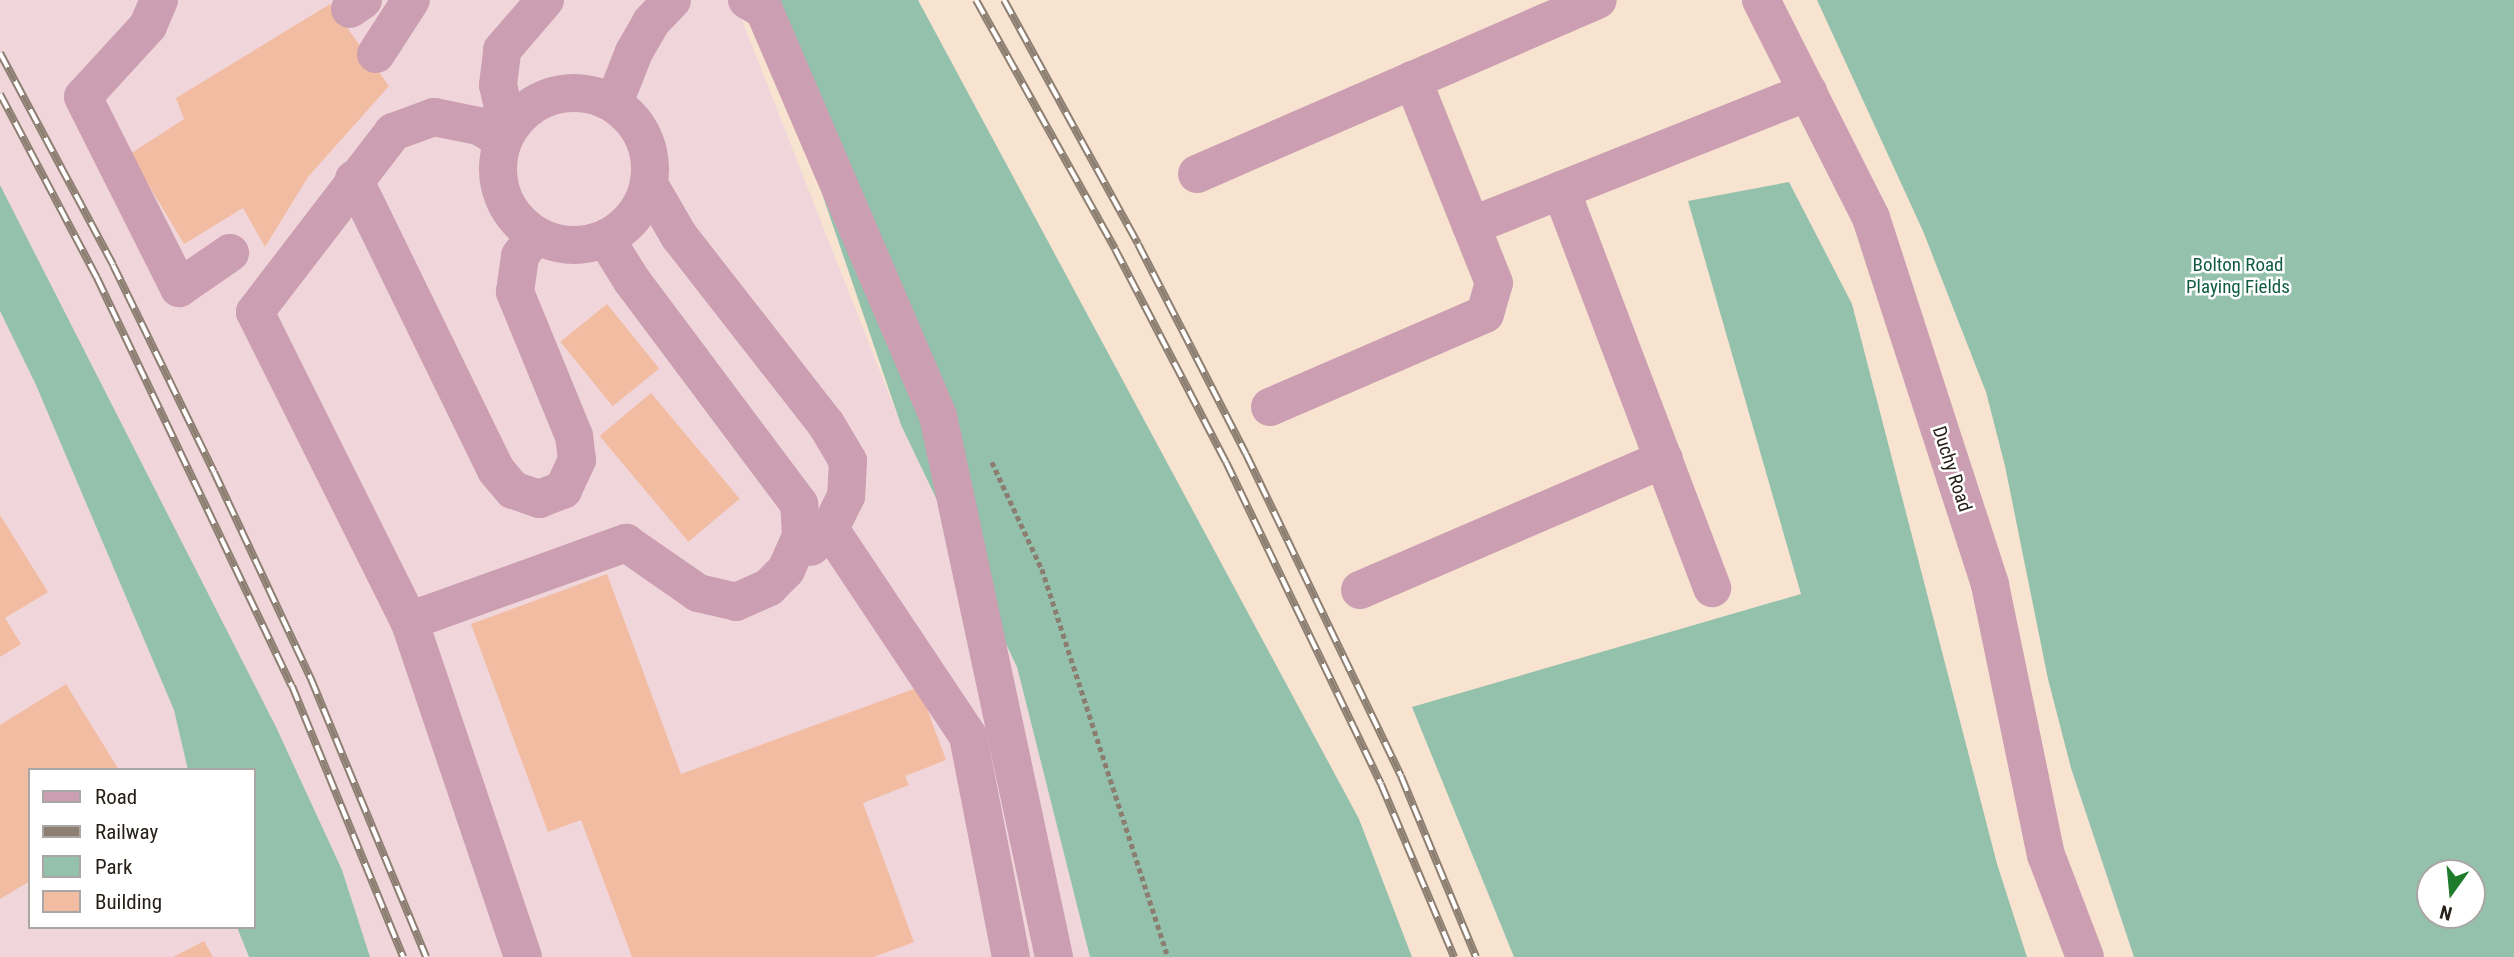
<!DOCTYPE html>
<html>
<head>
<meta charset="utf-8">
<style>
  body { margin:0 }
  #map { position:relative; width:2514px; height:957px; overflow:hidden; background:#f7e3d0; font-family:"Roboto Condensed",sans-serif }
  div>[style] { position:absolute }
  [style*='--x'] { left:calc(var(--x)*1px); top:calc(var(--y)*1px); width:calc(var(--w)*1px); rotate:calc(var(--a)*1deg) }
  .industrial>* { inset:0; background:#f0d6da }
  .green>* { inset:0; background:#94c1ac }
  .building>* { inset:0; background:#f2bca2; transform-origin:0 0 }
  .path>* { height:4.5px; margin-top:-2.25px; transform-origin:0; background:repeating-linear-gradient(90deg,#8b7e71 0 5px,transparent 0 8.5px) }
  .minor>* { height:38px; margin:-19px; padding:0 19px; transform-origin:19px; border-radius:19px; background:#cb9eb1 }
  .minor>.ring { margin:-19px; padding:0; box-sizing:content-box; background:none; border:38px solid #cb9eb1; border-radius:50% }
  .rail>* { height:8px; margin-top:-4px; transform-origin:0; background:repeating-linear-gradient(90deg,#fff 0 16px,#8d8073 0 32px); box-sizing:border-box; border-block:2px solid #8d8073 }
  span { translate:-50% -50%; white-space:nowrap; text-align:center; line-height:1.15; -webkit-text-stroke:5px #fff; paint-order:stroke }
  .park-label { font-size:19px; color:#115b42 }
  .street-label { font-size:19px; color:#272019 }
  .legend { position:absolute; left:28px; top:768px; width:228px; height:161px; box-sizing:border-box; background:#fff; border:2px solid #a9a6a3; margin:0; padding:9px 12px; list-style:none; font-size:21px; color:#272019 }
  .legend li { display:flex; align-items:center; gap:14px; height:35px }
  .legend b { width:35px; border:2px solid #a9a6a3 }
  .north { position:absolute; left:2416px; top:859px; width:70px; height:70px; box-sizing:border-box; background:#fff; border:2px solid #a9a6a3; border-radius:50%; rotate:195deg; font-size:19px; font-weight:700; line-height:28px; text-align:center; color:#272019 }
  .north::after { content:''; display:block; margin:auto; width:24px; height:32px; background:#1e7b2c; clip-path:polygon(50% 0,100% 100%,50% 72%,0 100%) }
</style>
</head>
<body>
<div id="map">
  <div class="industrial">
    <div style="clip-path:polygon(evenodd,0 0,734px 0,901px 425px,1017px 667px,1090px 957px,0 957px,0 0,30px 770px,254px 770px,254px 927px,30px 927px,30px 770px)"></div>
  </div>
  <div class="green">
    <div style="clip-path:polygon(756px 0,918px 0,1359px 819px,1412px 957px,1090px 957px,1017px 667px,901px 425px)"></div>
    <div style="clip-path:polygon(evenodd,1817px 0,2514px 0,2514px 957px,2134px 957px,2071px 768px,2048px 679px,2005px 466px,1986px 392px,1923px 231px,1817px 0,2472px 873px,2472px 915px,2430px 915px,2430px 873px,2472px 873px)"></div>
    <div style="clip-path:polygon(1789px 182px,1852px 304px,1997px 864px,2027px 957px,1514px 957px,1412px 707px,1801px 594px,1688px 201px)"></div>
    <div style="clip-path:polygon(0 185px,276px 727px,342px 870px,370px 957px,249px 957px,237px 927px,254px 927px,254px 770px,188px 770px,174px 710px,36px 385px,0 311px)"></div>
  </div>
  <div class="building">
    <div style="clip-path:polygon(330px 4px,389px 86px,308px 177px,265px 247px,243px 208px,184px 244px,130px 154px,184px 119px,176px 98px)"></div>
    <div style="left:607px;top:304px;width:83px;height:60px;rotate:51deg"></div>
    <div style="left:651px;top:393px;width:138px;height:67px;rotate:50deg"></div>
    <div style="clip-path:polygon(0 515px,48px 592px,5px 618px,21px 644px,0 657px)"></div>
    <div style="clip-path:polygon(607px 574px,681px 774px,919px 687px,946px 760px,905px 776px,909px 785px,863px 803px,914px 942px,874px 957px,632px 957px,581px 820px,548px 832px,471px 624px)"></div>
    <div style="clip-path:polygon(66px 684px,119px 770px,30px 770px,30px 881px,0 899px,0 725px)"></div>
    <div style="clip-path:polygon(204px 941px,213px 957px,173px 957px)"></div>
  </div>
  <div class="path">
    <div style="--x:992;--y:462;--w:118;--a:65"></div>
    <div style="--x:1042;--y:569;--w:408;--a:72"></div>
  </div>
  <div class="minor">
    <div style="--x:159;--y:0;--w:28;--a:113"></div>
    <div style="--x:148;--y:26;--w:96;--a:132.5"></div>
    <div style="--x:83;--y:97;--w:214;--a:63.3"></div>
    <div style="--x:179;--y:288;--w:62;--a:-34.5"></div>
    <div style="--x:747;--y:0;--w:20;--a:30"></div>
    <div style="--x:764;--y:10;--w:442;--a:66.8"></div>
    <div style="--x:938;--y:416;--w:553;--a:77.9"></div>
    <div style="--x:1761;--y:0;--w:244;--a:63.2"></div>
    <div style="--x:1871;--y:218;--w:386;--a:72"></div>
    <div style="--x:1990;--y:585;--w:276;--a:78.3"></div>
    <div style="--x:2046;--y:855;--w:109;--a:69.1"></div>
    <div style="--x:350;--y:9;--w:16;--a:-35"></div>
    <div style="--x:376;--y:54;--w:64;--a:-57.1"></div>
    <div class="ring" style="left:498px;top:93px;width:114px;height:114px"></div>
    <div style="--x:614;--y:103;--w:55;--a:-68.6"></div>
    <div style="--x:634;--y:52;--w:34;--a:-60"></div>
    <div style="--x:651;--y:22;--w:30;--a:-46"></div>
    <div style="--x:508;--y:129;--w:45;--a:-102.8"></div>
    <div style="--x:498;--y:85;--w:35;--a:-83"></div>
    <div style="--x:502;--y:50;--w:66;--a:-49.3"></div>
    <div style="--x:1197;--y:174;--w:437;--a:-23.5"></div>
    <div style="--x:354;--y:179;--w:324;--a:64"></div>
    <div style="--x:496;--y:470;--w:26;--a:50"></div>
    <div style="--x:513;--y:490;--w:28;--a:19"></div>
    <div style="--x:539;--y:499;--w:26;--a:-21"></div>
    <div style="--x:563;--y:490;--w:33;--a:-65"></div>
    <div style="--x:577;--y:460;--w:24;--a:-97"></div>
    <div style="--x:574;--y:436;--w:156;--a:-112.3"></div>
    <div style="--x:515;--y:292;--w:36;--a:-82"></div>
    <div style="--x:520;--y:256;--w:26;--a:-54"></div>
    <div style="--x:650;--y:186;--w:58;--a:59.9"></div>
    <div style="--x:679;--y:236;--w:239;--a:52"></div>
    <div style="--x:826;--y:424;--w:43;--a:59.3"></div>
    <div style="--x:848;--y:461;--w:35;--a:93"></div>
    <div style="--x:846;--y:496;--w:37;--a:116"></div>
    <div style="--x:830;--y:529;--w:26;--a:137"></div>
    <div style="--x:1561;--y:190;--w:426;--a:69.2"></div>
    <div style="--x:1471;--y:226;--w:363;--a:-21.7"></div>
    <div style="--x:1270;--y:407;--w:234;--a:-23.4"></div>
    <div style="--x:1485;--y:314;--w:32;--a:-74"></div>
    <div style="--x:1494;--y:283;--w:219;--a:-111.8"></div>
    <div style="--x:830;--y:529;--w:249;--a:56.3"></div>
    <div style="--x:968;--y:736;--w:225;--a:79"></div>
    <div style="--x:1360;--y:590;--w:331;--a:-23.3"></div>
    <div style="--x:409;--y:621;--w:345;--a:-116.5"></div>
    <div style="--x:255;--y:312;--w:227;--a:-52.5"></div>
    <div style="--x:393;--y:132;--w:44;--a:-20.1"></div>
    <div style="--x:434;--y:117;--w:46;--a:11.3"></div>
    <div style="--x:479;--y:126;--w:27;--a:31"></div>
    <div style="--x:523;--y:957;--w:355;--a:-108.7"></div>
    <div style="--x:409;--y:621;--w:231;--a:-19.8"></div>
    <div style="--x:626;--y:543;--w:88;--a:34.8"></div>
    <div style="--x:698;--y:593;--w:39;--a:13"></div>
    <div style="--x:736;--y:602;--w:36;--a:-24"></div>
    <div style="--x:769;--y:587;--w:24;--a:-45"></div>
    <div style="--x:786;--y:570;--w:36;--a:-66"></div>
    <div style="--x:801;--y:537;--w:33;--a:-93"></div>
    <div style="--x:799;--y:504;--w:279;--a:-126.8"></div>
    <div style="--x:632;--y:281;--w:49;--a:-121.8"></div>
  </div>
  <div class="rail">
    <div style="--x:976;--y:0;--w:285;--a:60.8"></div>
    <div style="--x:1115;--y:249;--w:240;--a:62.5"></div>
    <div style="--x:1226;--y:462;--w:357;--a:64.3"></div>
    <div style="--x:1381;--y:784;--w:188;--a:67.1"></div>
    <div style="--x:1004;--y:0;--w:278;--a:61.2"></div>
    <div style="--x:1138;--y:244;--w:236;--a:62.8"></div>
    <div style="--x:1246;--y:454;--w:357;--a:64.3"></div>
    <div style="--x:1401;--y:776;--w:196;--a:67.5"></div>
    <div style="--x:0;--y:53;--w:240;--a:61.9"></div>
    <div style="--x:113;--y:265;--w:230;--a:64"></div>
    <div style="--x:214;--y:472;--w:229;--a:64.9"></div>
    <div style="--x:311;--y:679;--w:301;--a:67.5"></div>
    <div style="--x:0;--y:94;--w:208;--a:62.2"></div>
    <div style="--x:97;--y:278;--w:452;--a:64.5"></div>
    <div style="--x:292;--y:686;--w:293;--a:67.7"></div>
  </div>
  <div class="park-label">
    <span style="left:2238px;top:276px">Bolton Road<br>Playing Fields</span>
  </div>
  <div class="street-label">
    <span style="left:1952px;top:469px;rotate:72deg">Duchy Road</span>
  </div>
  <ul class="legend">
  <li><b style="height:9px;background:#cb9eb1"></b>Road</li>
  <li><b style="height:9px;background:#8d8073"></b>Railway</li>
  <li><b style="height:19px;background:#94c1ac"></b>Park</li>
  <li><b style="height:19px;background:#f2bca2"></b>Building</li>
  </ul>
  <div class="north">N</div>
</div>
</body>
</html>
